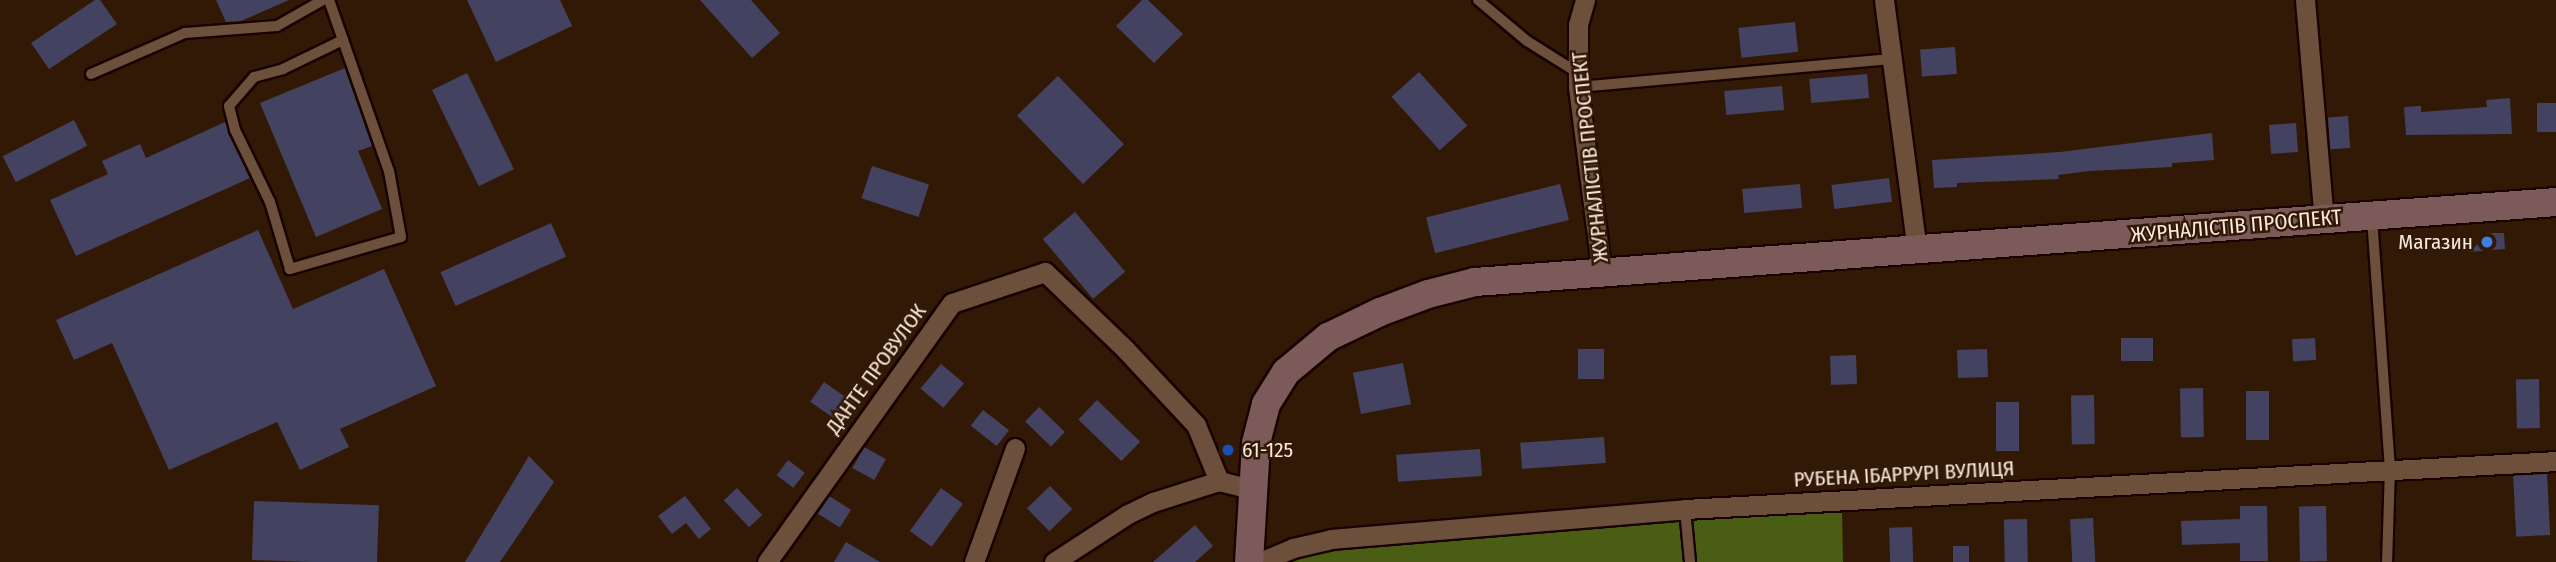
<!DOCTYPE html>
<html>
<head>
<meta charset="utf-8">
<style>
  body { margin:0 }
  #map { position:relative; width:2556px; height:562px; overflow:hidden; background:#321906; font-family:"Fira Sans Condensed",sans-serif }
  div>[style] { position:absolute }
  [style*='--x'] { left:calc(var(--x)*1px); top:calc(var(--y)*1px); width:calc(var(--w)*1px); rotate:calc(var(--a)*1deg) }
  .forest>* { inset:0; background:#4a5d14 }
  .building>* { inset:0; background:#434361; transform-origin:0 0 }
  .roads { filter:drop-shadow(2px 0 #180300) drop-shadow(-2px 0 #180300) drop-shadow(0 2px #180300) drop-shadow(0 -2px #180300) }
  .lane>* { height:10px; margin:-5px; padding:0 5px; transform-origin:5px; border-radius:5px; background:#6d503c }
  .street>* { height:19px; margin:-9.5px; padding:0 9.5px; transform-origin:9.5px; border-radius:9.5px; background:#6d503c }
  .secondary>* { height:28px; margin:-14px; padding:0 14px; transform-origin:14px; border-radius:14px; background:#7d5a5a }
  .dots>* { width:19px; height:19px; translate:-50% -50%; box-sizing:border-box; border:4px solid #321906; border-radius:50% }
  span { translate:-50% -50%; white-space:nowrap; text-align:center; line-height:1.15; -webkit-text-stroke:5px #321906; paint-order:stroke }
  .street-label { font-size:21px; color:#fae9dd }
  .poi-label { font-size:21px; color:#fae9dd }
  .right { translate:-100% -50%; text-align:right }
  .left { translate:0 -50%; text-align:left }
</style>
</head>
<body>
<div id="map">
  <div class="forest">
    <div style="clip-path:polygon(1842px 508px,1843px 562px,1287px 562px,1287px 553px)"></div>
  </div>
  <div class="building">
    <div style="clip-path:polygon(95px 0,100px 0,117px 24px,49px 69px,31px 43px)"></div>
    <div style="clip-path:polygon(216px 0,289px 0,241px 21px,226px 22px)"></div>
    <div style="clip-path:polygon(467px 0,560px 0,572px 26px,496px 62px)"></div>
    <div style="clip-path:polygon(700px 0,751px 0,780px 33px,752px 58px)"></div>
    <div style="clip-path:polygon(1142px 0,1148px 0,1183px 34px,1154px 63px,1116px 26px)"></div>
    <div style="left:1795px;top:22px;width:30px;height:57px;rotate:84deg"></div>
    <div style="left:1955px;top:47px;width:27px;height:35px;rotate:86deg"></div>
    <div style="clip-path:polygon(345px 68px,372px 146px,358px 151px,382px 209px,316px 237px,260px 103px)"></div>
    <div style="left:1419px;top:72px;width:72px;height:37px;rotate:48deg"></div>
    <div style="left:467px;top:73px;width:107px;height:39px;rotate:64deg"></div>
    <div style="left:1867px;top:74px;width:24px;height:58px;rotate:85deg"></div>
    <div style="left:1058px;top:76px;width:95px;height:57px;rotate:46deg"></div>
    <div style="left:1782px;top:86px;width:24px;height:58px;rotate:85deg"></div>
    <div style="clip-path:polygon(2510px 98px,2512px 134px,2406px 135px,2404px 107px,2421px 106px,2421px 112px,2487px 107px,2486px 100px)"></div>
    <div style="left:2556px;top:103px;width:29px;height:19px;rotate:90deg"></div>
    <div style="left:2348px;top:116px;width:32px;height:20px;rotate:86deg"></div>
    <div style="left:74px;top:120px;width:29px;height:80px;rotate:63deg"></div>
    <div style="clip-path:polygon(225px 122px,250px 178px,76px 256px,50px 200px,108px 174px,102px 161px,140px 144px,146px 158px)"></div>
    <div style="left:2296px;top:123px;width:29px;height:27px;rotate:86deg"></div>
    <div style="clip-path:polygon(2212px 133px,2214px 160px,2172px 163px,2172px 167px,2089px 171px,2058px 175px,2059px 179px,1957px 183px,1957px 187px,1934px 188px,1932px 160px,2060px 152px)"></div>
    <div style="left:872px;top:166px;width:60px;height:34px;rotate:18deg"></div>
    <div style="left:1889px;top:178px;width:24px;height:58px;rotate:83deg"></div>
    <div style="left:1560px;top:184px;width:37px;height:138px;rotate:76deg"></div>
    <div style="left:1800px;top:184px;width:24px;height:58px;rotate:85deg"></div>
    <div style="left:1075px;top:212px;width:78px;height:42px;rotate:50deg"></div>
    <div style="left:551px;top:223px;width:37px;height:121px;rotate:66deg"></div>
    <div style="clip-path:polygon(258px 230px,293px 309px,384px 269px,436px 386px,340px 429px,349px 447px,300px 470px,277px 422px,169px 470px,112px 343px,74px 360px,56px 320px)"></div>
    <div style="clip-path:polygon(2488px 233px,2504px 233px,2505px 249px,2470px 252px)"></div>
    <div style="left:2153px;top:338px;width:23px;height:32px;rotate:90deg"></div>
    <div style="left:2315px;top:338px;width:22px;height:23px;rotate:87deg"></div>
    <div style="left:1604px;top:349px;width:30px;height:26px;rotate:90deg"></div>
    <div style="left:1987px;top:349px;width:28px;height:30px;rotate:88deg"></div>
    <div style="left:1856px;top:355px;width:29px;height:26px;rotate:88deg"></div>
    <div style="left:1403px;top:363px;width:42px;height:51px;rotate:79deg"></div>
    <div style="left:941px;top:364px;width:30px;height:32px;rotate:40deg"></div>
    <div style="left:2539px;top:379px;width:49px;height:23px;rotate:89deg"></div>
    <div style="left:824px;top:382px;width:35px;height:24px;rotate:35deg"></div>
    <div style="left:2203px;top:388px;width:49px;height:23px;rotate:89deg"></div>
    <div style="left:2246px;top:391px;width:23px;height:49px"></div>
    <div style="left:2094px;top:395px;width:49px;height:23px;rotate:89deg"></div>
    <div style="left:1097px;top:400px;width:60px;height:27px;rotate:44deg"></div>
    <div style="left:1996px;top:402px;width:23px;height:49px"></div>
    <div style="left:1039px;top:407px;width:36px;height:20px;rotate:44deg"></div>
    <div style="left:983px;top:410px;width:33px;height:20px;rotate:38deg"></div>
    <div style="left:1604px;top:437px;width:26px;height:84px;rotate:86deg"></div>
    <div style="left:864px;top:447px;width:25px;height:24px;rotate:29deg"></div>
    <div style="left:1480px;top:449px;width:27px;height:84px;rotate:86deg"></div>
    <div style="clip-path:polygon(529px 456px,554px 482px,500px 562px,465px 562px)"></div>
    <div style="left:788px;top:460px;width:21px;height:19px;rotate:37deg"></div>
    <div style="left:2547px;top:474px;width:61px;height:34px;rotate:87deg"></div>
    <div style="left:1050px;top:486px;width:32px;height:32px;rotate:46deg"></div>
    <div style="left:737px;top:488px;width:37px;height:18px;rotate:47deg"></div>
    <div style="left:941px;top:488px;width:27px;height:53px;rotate:36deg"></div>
    <div style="clip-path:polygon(685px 496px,711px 529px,699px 539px,686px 523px,672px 534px,658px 516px)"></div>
    <div style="left:829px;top:496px;width:26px;height:21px;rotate:32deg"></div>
    <div style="left:254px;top:501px;width:125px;height:59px;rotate:2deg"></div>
    <div style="clip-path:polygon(2240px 506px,2267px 506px,2268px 561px,2240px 561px,2240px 543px,2182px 545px,2181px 521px,2240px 519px)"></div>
    <div style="left:2326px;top:506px;width:55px;height:27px;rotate:89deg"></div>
    <div style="left:2093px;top:518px;width:44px;height:23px;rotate:87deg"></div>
    <div style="left:2027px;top:519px;width:43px;height:23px;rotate:89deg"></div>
    <div style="clip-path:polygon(1195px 525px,1213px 546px,1195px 562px,1153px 562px)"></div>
    <div style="left:1912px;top:527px;width:35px;height:23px;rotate:88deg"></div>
    <div style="clip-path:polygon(846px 542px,880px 562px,834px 562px)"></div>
    <div style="left:1953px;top:546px;width:16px;height:16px"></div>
  </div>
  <div class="roads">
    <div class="lane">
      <div style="--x:329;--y:0;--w:181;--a:70.7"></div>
      <div style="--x:389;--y:171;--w:67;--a:79.7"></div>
      <div style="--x:401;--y:237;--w:116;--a:163.9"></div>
      <div style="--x:290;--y:269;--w:70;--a:-106.6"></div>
      <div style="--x:270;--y:202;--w:80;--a:-115.9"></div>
      <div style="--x:235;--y:130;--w:25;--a:-104"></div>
      <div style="--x:229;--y:106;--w:38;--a:-49"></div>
      <div style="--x:254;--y:77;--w:30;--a:-15"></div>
      <div style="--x:283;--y:69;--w:67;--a:-25.8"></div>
      <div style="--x:1478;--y:0;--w:64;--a:39.9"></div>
      <div style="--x:1527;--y:41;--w:60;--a:32.1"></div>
      <div style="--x:91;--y:74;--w:103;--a:-23.6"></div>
      <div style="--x:185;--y:33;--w:92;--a:-4.4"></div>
      <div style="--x:277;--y:26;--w:53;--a:-29.5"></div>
      <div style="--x:1578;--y:87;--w:315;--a:-5.1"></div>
      <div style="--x:2372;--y:218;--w:251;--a:85.9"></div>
      <div style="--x:2390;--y:468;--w:94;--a:91.8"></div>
      <div style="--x:1685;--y:509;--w:53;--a:84.6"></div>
    </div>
    <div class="street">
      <div style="--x:1585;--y:0;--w:26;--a:106"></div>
      <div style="--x:1578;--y:25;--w:62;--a:90"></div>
      <div style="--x:1578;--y:87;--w:189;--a:82.7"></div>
      <div style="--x:1884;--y:0;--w:252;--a:82.5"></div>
      <div style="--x:2305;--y:0;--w:221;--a:85.1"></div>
      <div style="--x:767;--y:562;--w:318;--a:-54.5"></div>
      <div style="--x:952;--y:303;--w:98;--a:-18.4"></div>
      <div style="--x:1045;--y:272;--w:111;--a:43.9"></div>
      <div style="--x:1125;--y:349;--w:104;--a:46.9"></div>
      <div style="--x:1196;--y:425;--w:61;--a:67.7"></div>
      <div style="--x:974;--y:562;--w:121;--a:-70.2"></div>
      <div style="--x:1054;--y:562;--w:88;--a:-33"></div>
      <div style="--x:1128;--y:514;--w:28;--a:-26"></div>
      <div style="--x:1153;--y:502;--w:69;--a:-17.7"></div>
      <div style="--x:1219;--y:481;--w:36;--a:14"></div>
      <div style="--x:1260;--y:562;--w:36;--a:-23"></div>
      <div style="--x:1293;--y:548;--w:39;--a:-13"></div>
      <div style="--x:1331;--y:539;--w:355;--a:-4.8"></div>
      <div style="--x:1685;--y:509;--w:872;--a:-3.15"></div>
    </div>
    <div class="secondary">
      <div style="--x:1249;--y:562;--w:119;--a:-86.6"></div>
      <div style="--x:1256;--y:443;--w:40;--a:-75.6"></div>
      <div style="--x:1266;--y:404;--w:38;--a:-58"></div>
      <div style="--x:1286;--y:372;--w:55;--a:-39.8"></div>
      <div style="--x:1328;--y:337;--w:58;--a:-25.7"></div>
      <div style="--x:1380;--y:312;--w:51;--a:-20.6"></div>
      <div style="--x:1428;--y:294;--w:49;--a:-14.3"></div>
      <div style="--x:1475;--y:282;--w:1084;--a:-4.23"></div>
    </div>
  </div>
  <div class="dots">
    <div style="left:2487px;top:242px;background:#3f7fe0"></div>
    <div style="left:1228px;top:450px;background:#1a4fb4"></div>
  </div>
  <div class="street-label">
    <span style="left:1590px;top:157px;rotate:-96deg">ЖУРНАЛІСТІВ ПРОСПЕКТ</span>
    <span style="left:2236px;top:226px;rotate:-5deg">ЖУРНАЛІСТІВ ПРОСПЕКТ</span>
    <span style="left:876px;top:369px;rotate:-54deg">ДАНТЕ ПРОВУЛОК</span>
    <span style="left:1904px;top:474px;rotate:-3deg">РУБЕНА ІБАРРУРІ ВУЛИЦЯ</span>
  </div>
  <div class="poi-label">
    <span class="right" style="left:2473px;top:242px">Магазин</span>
    <span class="left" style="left:1242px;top:450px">61-125</span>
  </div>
</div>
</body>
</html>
